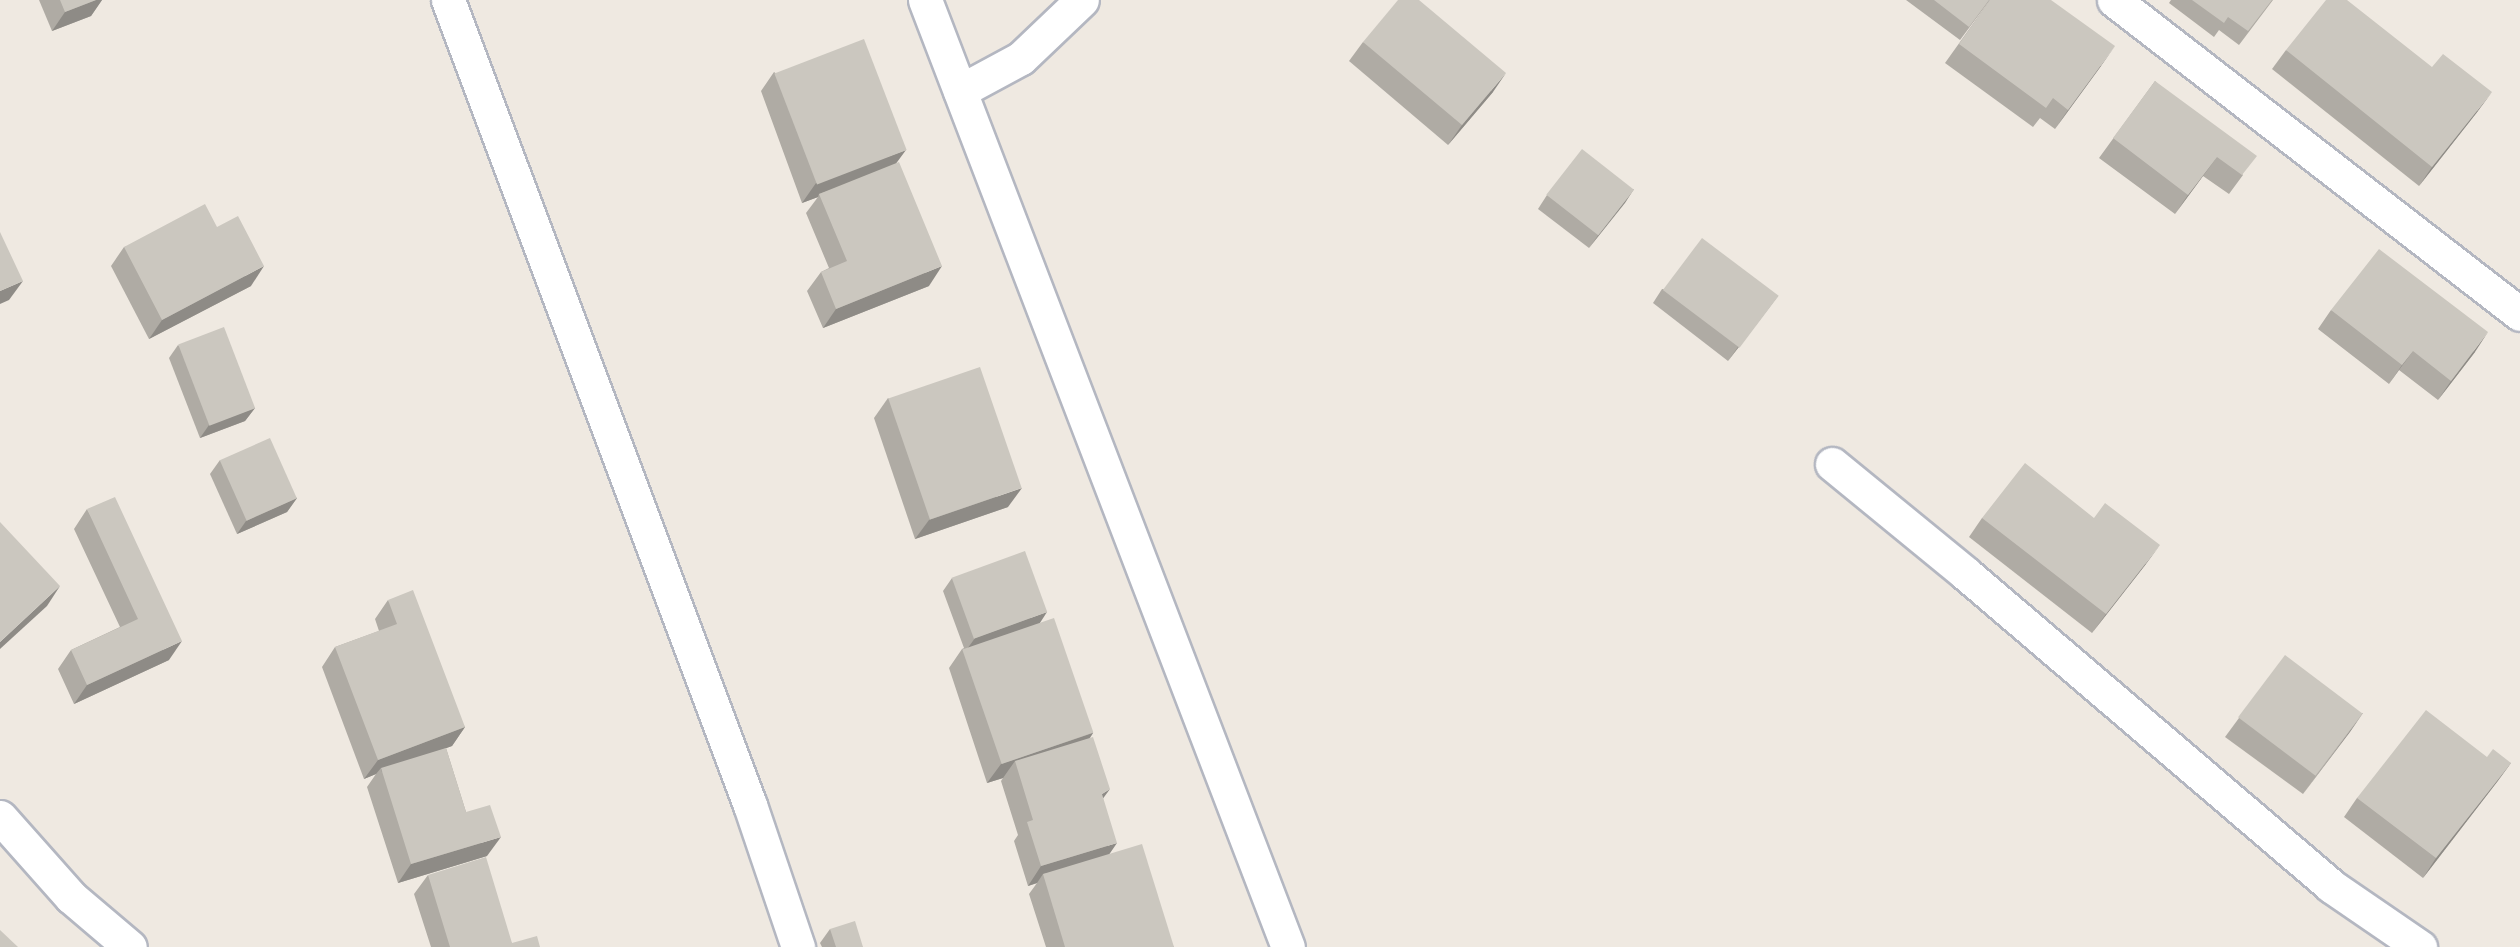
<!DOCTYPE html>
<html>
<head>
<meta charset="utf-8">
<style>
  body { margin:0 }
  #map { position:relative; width:2520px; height:947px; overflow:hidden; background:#efe9e1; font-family:Poppins,sans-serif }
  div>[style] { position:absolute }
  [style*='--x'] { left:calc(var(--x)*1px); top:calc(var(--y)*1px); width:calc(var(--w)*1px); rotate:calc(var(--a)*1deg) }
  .roads { filter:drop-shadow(2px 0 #b4b7c1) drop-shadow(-2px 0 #b4b7c1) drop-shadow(0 2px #b4b7c1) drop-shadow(0 -2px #b4b7c1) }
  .minor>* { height:33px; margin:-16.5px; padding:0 16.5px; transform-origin:16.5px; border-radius:16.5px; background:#fff }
  .wall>* { inset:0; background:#afaba4 }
  .shaded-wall>* { inset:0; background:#8e8b86 }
  .building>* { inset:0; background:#cbc7bf; transform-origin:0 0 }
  span { translate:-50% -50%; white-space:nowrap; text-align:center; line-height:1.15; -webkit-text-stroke:5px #fff; paint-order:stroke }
</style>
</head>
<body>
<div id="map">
  <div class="roads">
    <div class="minor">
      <div style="--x:448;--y:0;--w:860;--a:69.44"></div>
      <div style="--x:750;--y:805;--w:150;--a:71.3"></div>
      <div style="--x:925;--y:0;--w:1014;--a:69.03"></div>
      <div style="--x:2114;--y:0;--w:513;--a:37.72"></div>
      <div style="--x:960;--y:91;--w:69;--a:-28.4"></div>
      <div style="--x:1021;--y:58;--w:84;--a:-43.6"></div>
      <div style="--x:1832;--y:464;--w:172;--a:39.3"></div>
      <div style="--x:1965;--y:573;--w:482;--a:40.5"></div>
      <div style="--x:2331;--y:886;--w:108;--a:34.4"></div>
      <div style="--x:0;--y:817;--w:107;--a:48.4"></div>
      <div style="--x:71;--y:897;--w:77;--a:40.3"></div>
    </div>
  </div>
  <div class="wall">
    <div style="clip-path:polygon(39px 0,102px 0,91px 16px,52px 31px)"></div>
    <div style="clip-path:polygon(1906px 0,1990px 0,1960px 40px)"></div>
    <div style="clip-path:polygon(1990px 0,2101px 66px,2055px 129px,2040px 118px,2033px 127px,1945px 63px)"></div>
    <div style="clip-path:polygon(2171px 0,2273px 0,2239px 45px,2219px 30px,2214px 37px,2169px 3px)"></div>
    <div style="clip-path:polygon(1363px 42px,1493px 92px,1448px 145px,1349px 61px)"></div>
    <div style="clip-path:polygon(2286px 50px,2478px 111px,2419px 186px,2272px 69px)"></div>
    <div style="clip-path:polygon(774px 72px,896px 163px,929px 286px,823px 328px,807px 291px,821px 272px,829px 268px,806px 213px,818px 197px,802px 203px,761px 91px)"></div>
    <div style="clip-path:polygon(2155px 81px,2243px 175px,2229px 194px,2203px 176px,2175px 214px,2099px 158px)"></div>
    <div style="clip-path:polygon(1634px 189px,1589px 248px,1538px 209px,1547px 195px)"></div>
    <div style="clip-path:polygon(217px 227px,251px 286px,149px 339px,111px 266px,124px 247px)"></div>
    <div style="clip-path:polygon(1662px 289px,1778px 296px,1728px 361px,1653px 303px)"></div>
    <div style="clip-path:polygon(2331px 310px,2475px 352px,2438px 400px,2399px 370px,2389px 384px,2318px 329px)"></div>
    <div style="clip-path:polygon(178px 345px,255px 408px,245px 421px,200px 438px,169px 358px)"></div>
    <div style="clip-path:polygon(888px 398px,1008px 507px,915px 539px,874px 418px)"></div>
    <div style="clip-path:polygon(220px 460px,297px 498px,287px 512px,237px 534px,210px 474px)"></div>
    <div style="clip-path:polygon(87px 509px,169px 660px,74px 704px,58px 669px,71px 650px,120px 627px,74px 529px)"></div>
    <div style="clip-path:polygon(1982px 518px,2094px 518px,2146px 564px,2092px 633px,1969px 537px)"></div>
    <div style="clip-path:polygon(952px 578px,1040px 623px,1093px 733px,1090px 738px,1103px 798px,1109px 854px,1174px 947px,1046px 947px,1029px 894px,1037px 883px,1028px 886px,1014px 841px,1018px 835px,1001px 781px,1003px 778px,987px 783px,949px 668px,962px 649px,964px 648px,943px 591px)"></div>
    <div style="clip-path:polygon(388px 600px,465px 727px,452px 746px,446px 748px,466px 812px,487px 856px,398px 883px,367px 787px,376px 774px,364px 779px,322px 667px,335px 647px,379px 631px,375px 619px)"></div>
    <div style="clip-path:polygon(2363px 713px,2303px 794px,2225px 737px,2239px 718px)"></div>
    <div style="clip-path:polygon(2487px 757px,2511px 763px,2497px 782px,2423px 878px,2344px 817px,2357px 798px)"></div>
    <div style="clip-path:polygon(428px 875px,512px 943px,540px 947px,431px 947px,414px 894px)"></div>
    <div style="clip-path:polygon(830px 929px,863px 947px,822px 947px,820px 943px)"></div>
  </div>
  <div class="shaded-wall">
    <div style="clip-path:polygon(96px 0,102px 0,91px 16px,52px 31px,65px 12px)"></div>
    <div style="clip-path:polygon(2115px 46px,2101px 66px,2055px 129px,2068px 110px)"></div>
    <div style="clip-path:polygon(1506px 73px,1493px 92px,1448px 145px,1462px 125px)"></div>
    <div style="clip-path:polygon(2492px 92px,2478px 111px,2419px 186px,2432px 167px)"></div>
    <div style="clip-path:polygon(906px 150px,892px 169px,819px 194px,818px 197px,802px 203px,816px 183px)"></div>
    <div style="clip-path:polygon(2217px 157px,2175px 214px,2188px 195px)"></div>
    <div style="clip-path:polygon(1634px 189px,1625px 203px,1589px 248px,1599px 234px)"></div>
    <div style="clip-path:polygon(264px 266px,251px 286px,149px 339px,162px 320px)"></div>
    <div style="clip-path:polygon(942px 266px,929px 286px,823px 328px,836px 309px)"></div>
    <div style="clip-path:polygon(23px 281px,9px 300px,0 304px,0 291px)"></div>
    <div style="clip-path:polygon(1778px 296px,1728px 361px,1738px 347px)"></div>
    <div style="clip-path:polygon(2488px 332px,2475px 352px,2438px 400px,2451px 381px)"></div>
    <div style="clip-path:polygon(2413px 351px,2399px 370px,2389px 384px,2402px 365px)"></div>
    <div style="clip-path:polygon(255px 408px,245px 421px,200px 438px,209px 425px)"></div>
    <div style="clip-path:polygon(1022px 488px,1008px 507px,915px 539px,929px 520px)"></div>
    <div style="clip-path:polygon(297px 498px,287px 512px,237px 534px,246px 521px)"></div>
    <div style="clip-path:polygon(2160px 545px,2146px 564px,2092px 633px,2106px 614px)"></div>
    <div style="clip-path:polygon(60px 586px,47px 606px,0 649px,0 642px)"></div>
    <div style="clip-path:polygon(1047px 612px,1038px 626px,965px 652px,975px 638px)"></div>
    <div style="clip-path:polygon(182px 641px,169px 660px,74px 704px,87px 685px)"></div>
    <div style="clip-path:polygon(2363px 713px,2350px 732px,2303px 794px,2317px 775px)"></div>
    <div style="clip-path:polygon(465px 727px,452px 746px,382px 772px,381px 768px,376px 774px,364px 779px,378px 760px)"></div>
    <div style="clip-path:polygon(1093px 733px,1080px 752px,1015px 761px,1003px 778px,987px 783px,1001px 764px)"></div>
    <div style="clip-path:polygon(2511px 763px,2497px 782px,2423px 878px,2436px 858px)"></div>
    <div style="clip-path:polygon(1110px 789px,1096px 808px,1102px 794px)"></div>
    <div style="clip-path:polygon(501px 837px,487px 856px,398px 883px,411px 864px)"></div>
    <div style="clip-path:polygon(1117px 843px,1104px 862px,1043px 874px,1037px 883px,1028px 886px,1041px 866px)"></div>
  </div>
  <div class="building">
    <div style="clip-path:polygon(60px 0,96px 0,65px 12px)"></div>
    <div style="clip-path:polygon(1398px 0,1419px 0,1506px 73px,1462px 125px,1363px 42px)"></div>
    <div style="clip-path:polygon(1934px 0,1989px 0,1969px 27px)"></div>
    <div style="clip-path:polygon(1990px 0,2051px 0,2115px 46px,2068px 110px,2053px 98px,2046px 108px,1959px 44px)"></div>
    <div style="clip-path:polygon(2192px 0,2272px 0,2248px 31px,2228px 17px,2224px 23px)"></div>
    <div style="clip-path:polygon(2326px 0,2347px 0,2432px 67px,2443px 54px,2492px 92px,2432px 167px,2286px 50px)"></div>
    <div style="left:864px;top:39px;width:119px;height:96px;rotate:69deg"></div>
    <div style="clip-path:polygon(2155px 81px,2257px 156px,2242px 175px,2217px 157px,2188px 195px,2113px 138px)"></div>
    <div style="left:1582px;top:149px;width:66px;height:58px;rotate:38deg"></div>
    <div style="clip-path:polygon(899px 162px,942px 266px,836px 309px,821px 272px,847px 261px,819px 194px)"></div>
    <div style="clip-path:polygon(205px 204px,217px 227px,238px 216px,264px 266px,162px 320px,124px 247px)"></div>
    <div style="clip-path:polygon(0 232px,23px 281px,0 291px)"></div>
    <div style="left:1702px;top:238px;width:96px;height:65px;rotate:37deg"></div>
    <div style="clip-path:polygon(2379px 249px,2488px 332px,2451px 381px,2413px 351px,2402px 365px,2331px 310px)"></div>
    <div style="left:224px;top:327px;width:87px;height:49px;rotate:69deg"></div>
    <div style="left:980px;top:367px;width:128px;height:97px;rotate:71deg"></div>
    <div style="left:270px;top:438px;width:66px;height:55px;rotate:66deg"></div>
    <div style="clip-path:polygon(2025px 463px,2094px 518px,2105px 503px,2160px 545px,2106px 614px,1982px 518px)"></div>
    <div style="clip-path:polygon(115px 497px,182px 641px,87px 685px,71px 650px,138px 619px,87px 509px)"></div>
    <div style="clip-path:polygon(0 522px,60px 586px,0 642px)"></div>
    <div style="left:1025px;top:551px;width:65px;height:78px;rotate:70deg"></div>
    <div style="clip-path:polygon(413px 590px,465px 727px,378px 760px,335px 647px,397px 624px,388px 600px)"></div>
    <div style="left:1054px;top:618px;width:121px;height:97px;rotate:71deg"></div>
    <div style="left:2285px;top:655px;width:97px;height:78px;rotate:37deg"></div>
    <div style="clip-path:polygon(2426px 710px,2487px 757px,2493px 749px,2511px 763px,2436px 858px,2357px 798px)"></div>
    <div style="clip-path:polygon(1093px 737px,1110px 789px,1102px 794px,1117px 843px,1041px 866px,1027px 822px,1033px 820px,1015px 761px)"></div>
    <div style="clip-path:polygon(446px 748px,466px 812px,490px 805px,501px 837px,411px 864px,381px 768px)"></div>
    <div style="clip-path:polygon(1142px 844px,1174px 947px,1065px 947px,1043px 874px)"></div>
    <div style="clip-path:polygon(486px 857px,512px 943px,537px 936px,540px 947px,450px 947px,428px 875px)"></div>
    <div style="clip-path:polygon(855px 921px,863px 947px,836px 947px,830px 929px)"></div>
    <div style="clip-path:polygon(0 930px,18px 947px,0 947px)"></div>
  </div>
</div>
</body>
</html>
